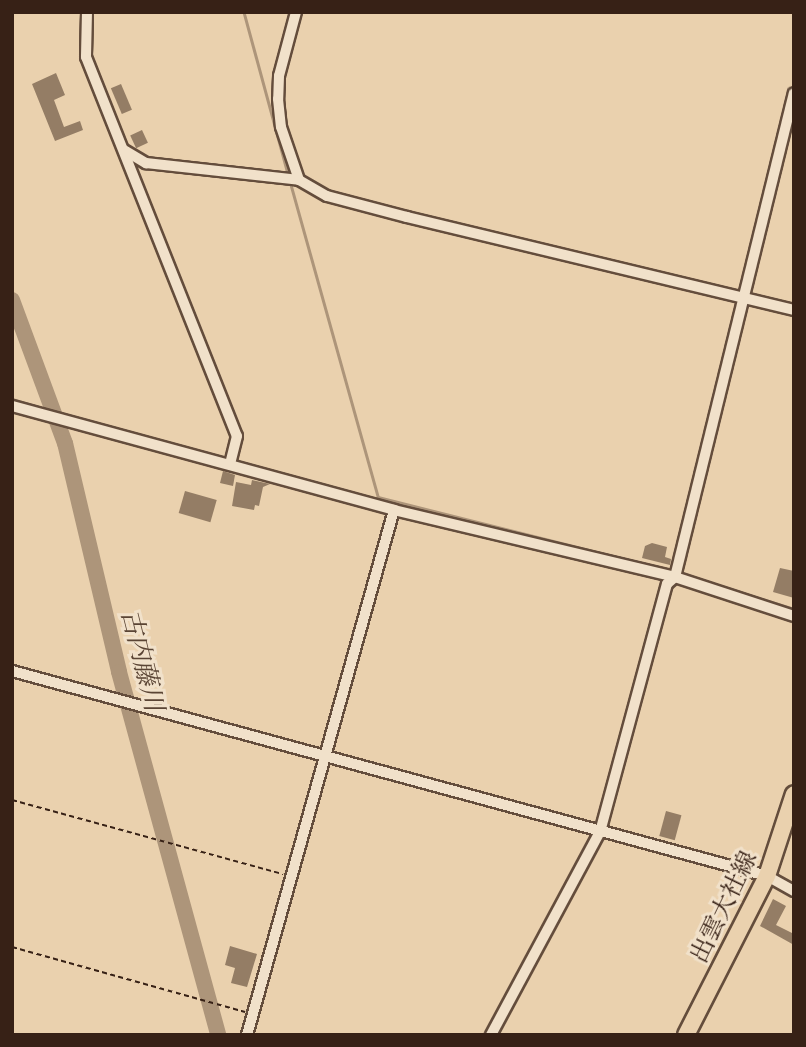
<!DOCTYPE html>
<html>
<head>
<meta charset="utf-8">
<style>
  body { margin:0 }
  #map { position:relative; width:806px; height:1047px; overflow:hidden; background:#ead1ae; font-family:"IM FELL French Canon","Noto Serif JP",serif }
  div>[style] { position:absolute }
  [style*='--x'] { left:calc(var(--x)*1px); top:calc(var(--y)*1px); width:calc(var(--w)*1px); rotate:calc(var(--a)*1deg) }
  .stream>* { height:2.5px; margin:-1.25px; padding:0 1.25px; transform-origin:1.25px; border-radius:1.25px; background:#ad957a }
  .river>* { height:16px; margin:-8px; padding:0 8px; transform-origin:8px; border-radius:8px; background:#ad957a }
  .building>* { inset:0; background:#947d65; transform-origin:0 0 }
  .path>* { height:2px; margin-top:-1px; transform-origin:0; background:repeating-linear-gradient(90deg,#372116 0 5px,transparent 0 8.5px) }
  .roads { filter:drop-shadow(2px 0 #644d3c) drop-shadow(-2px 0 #644d3c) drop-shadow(0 2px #644d3c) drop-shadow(0 -2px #644d3c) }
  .street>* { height:10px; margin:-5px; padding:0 5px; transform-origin:5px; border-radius:5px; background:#f1e1ca }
  .primary>* { height:16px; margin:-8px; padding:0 8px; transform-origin:8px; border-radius:8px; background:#ead1ae }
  span { translate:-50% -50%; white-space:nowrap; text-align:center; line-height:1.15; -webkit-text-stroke:6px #f1e1ca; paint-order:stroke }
  .street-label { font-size:24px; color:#372116 }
  .water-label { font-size:26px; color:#5a4434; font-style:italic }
  .frame { position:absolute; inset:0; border:14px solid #372116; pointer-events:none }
</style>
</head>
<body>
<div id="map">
  <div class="stream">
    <div style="--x:244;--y:12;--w:168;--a:74.8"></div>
    <div style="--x:290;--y:181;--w:328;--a:74.4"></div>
    <div style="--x:378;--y:497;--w:288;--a:14.1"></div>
    <div style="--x:12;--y:399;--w:46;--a:16.5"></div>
    <div style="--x:721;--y:586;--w:77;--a:17.5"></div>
  </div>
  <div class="river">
    <div style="--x:12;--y:300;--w:153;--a:69.7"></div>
    <div style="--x:65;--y:443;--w:235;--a:76.7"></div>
    <div style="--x:119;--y:672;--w:376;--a:74.7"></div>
  </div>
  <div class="building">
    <div style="clip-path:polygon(56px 73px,65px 95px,54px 100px,64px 127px,80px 121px,83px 130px,55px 141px,32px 84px)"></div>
    <div style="left:121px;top:84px;width:28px;height:11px;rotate:67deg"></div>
    <div style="left:142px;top:130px;width:14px;height:13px;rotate:65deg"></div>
    <div style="clip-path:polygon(223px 471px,235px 475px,233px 486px,220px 483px)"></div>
    <div style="clip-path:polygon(252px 480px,270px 484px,263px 487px,259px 506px,255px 505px,254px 510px,232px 506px,236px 482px,251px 485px)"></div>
    <div style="left:185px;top:491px;width:33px;height:23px;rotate:16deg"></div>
    <div style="clip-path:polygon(652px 543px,667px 547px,665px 557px,671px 559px,670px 565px,642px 558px,645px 546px)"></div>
    <div style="clip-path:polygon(780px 568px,794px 571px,794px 598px,773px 592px)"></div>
    <div style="left:666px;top:811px;width:16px;height:26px;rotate:15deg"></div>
    <div style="clip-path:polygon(773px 899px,786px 906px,776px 925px,794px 934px,794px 945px,760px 926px)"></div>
    <div style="clip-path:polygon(230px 946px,257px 954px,247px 987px,231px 983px,235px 968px,225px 965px)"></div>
  </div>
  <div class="path">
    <div style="--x:12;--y:800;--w:281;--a:15.3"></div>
    <div style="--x:12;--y:947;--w:242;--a:15.6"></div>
  </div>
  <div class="roads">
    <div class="street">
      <div style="--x:87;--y:12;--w:45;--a:91.3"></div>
      <div style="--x:86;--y:57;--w:408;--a:68.3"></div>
      <div style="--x:237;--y:436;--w:29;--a:104"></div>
      <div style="--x:296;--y:12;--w:66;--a:104.9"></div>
      <div style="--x:279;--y:76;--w:23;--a:92"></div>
      <div style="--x:278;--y:99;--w:28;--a:84"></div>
      <div style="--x:281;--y:127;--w:56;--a:71.2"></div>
      <div style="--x:124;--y:150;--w:26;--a:31"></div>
      <div style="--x:146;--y:163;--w:154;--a:6.3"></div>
      <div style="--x:299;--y:180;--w:32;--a:30"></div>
      <div style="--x:327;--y:196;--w:83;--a:14.7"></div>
      <div style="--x:407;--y:217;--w:398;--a:13.5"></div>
      <div style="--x:12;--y:406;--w:396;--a:15.2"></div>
      <div style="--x:394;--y:510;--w:289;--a:13.4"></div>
      <div style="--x:675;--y:577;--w:125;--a:18.1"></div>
      <div style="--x:12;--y:671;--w:782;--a:15.19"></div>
      <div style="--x:767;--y:876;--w:31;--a:29"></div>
      <div style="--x:247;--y:1035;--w:545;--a:-74.36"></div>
      <div style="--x:491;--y:1035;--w:230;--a:-61.8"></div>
      <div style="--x:600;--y:832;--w:257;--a:-74.9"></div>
      <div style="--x:667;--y:584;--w:11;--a:-41"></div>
      <div style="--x:675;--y:577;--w:498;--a:-76.2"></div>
    </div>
    <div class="primary">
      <div style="--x:686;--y:1035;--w:178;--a:-63"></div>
      <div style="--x:767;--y:876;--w:86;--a:-71.8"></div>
    </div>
  </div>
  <div class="street-label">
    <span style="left:724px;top:907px;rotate:-64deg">出雲大社線</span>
  </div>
  <div class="water-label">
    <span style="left:142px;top:660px;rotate:76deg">古内藤川</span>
  </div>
  <div class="frame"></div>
</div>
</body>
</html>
